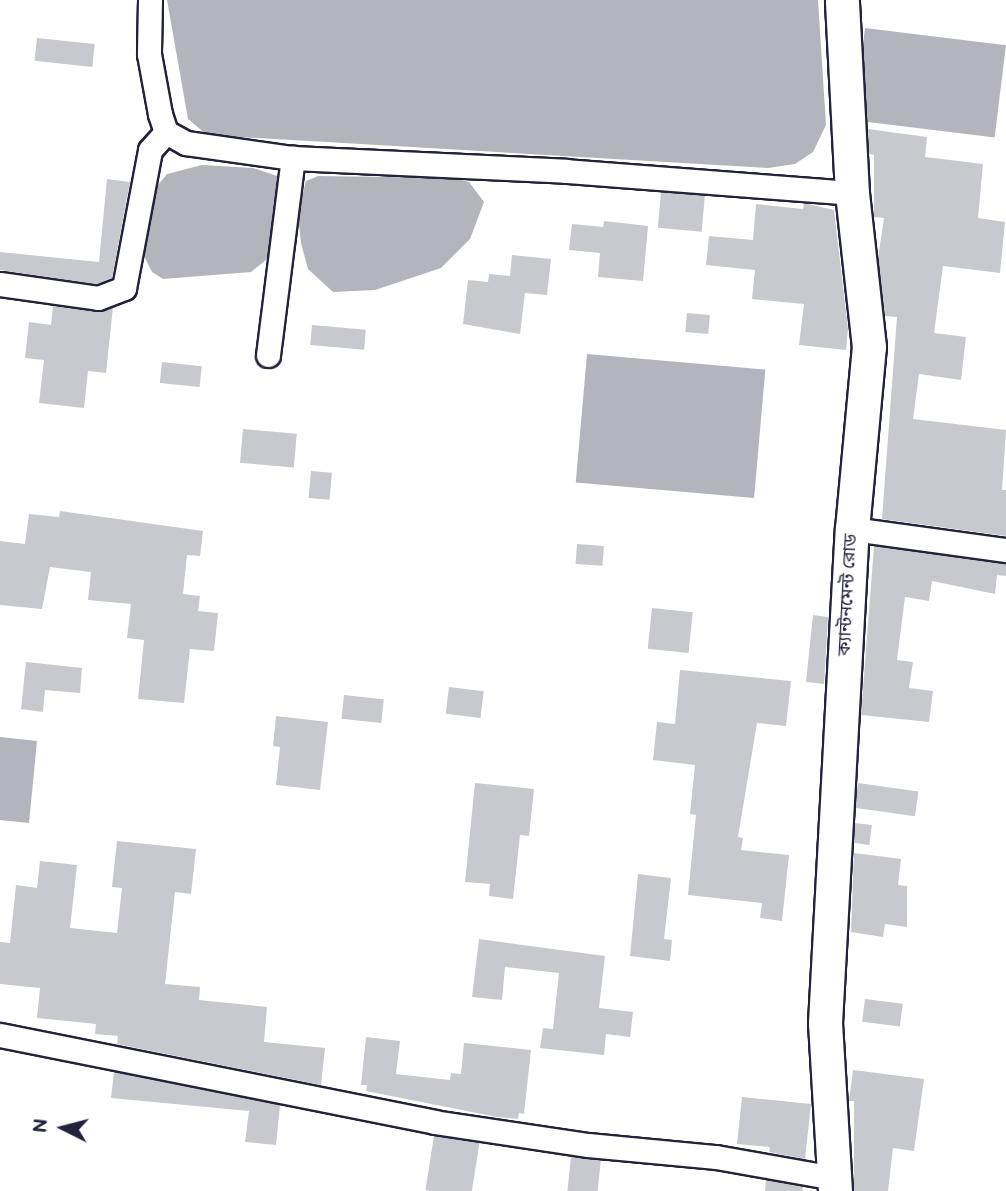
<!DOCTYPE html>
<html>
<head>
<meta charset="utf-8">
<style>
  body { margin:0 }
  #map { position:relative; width:1006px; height:1191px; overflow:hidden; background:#fff; font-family:"Balsamiq Sans","Noto Sans Bengali",sans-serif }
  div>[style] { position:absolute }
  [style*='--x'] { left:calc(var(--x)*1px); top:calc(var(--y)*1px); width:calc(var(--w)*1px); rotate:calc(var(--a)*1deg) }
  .water>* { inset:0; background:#b4b4bc; transform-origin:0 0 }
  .building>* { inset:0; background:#c8c8cf; transform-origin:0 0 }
  .roads { filter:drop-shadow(2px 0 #22223b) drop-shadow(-2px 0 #22223b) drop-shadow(0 2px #22223b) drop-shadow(0 -2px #22223b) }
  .minor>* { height:23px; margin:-11.5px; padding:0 11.5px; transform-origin:11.5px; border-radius:11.5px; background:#fff }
  .secondary>* { height:33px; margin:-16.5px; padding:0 16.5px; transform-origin:16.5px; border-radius:16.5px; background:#fff }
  span { translate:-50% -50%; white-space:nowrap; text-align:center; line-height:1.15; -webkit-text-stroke:5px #fff; paint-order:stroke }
  .street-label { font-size:18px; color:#22223b }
  .north { position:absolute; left:28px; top:1093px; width:70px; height:70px; -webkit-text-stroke:5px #fff; paint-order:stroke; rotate:276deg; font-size:19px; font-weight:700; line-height:28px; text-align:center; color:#22223b }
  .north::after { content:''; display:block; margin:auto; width:24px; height:32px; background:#22223b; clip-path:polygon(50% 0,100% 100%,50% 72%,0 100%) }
</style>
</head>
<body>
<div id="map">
  <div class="water">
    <div style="clip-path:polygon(167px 0,818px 0,826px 125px,813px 152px,795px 164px,768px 168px,207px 135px,188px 119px)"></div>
    <div style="left:865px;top:28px;width:142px;height:93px;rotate:7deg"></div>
    <div style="clip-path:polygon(202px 165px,253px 168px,286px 179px,271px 256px,251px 272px,163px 279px,152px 272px,145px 258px,143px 232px,149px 196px,167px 174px)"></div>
    <div style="clip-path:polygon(318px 176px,455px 178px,469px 182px,484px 202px,470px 239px,441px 268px,375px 290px,333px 292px,308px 269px,301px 243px,298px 214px,306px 181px)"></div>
    <div style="left:587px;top:354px;width:179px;height:129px;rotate:5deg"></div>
    <div style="clip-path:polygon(0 737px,37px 741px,29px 823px,0 820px)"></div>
  </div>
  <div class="building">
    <div style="left:37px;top:38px;width:58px;height:23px;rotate:6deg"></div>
    <div style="clip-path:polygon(868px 129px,927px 137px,925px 157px,983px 164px,978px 218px,1005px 222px,1000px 273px,943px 266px,934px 333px,966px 337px,961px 380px,919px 374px,913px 419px,1006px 430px,1002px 490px,1006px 490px,1006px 536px,882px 519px,897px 317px,885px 316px,878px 258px,884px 218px,874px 217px,874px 155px,869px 154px)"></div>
    <div style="clip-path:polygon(107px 179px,130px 182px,112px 278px,96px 284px,0 270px,0 252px,99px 262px)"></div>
    <div style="left:661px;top:192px;width:44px;height:36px;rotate:5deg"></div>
    <div style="clip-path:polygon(804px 203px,834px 210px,848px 329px,846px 350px,799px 345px,804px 304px,752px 299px,755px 270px,706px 265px,709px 236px,753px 240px,756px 204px,803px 209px)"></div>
    <div style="clip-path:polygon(604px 221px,648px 226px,643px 281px,598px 277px,600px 253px,569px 250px,572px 224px,603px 227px)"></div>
    <div style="clip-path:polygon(512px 255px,551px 259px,547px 295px,525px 293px,520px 334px,463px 324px,468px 280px,488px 282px,489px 274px,510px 276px)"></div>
    <div style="clip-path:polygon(53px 306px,96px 312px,113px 307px,106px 373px,88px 371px,84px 408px,39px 403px,44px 360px,25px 358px,29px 322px,51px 325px)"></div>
    <div style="left:687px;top:313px;width:23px;height:19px;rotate:5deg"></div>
    <div style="left:312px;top:325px;width:54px;height:20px;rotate:5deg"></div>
    <div style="left:162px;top:362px;width:40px;height:21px;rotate:6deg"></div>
    <div style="left:243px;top:429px;width:54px;height:34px;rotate:5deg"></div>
    <div style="left:311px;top:471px;width:21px;height:27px;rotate:5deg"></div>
    <div style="clip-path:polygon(60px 511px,203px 531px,200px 556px,187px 555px,183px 594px,200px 596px,198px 611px,218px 613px,214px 651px,190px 649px,184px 703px,138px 699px,144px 640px,127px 638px,131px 604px,88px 600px,91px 572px,50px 567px,42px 609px,0 605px,0 541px,25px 544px,29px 514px,59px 517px)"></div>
    <div style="left:577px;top:544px;width:27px;height:20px;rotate:4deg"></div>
    <div style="clip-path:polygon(874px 546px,1006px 564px,1006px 576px,997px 575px,995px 594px,932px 581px,929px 601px,905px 597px,897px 660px,913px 662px,909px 688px,933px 691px,929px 722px,861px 715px)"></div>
    <div style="left:652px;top:608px;width:41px;height:41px;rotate:6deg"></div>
    <div style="clip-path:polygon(813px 615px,828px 617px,824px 684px,806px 682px)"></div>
    <div style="clip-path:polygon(26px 662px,82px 668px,80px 693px,45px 690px,43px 712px,21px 709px)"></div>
    <div style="clip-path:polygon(680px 670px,791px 681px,786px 726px,757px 723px,738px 837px,743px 838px,741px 850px,789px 855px,782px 921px,760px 918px,762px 903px,688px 895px,696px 815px,690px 814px,695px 765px,653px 760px,657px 722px,675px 724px)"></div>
    <div style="left:449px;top:687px;width:35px;height:27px;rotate:7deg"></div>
    <div style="left:344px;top:695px;width:40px;height:24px;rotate:6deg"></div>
    <div style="clip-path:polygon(276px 716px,328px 722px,320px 790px,276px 785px,280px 747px,273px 746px)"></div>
    <div style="clip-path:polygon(475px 783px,534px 789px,529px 836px,520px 835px,513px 899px,489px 896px,490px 884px,465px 882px)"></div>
    <div style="left:858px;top:783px;width:61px;height:25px;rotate:8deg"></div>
    <div style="left:855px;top:823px;width:17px;height:20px;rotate:7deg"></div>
    <div style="clip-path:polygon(117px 841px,196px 849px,191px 894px,175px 892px,165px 984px,200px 987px,199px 1000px,267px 1007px,264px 1042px,325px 1048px,321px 1085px,117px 1044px,118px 1036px,95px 1034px,96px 1024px,37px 1018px,40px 988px,0 984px,0 942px,10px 943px,16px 885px,37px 888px,40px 861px,77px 865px,70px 928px,117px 933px,122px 888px,112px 887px)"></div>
    <div style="clip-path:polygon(854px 853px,901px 859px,898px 885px,907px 886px,907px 927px,885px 924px,883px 937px,851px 932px)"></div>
    <div style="clip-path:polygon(638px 874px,671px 878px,664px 939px,672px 940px,670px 961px,630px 956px)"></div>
    <div style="clip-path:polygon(479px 939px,605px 956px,599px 1008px,633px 1012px,630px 1037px,606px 1034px,604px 1055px,540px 1048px,543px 1028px,553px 1029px,559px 973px,505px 967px,502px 1000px,472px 997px)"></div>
    <div style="left:865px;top:999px;width:38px;height:23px;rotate:7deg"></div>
    <div style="clip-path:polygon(366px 1037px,400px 1041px,396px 1074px,450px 1080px,451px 1073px,461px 1074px,464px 1043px,531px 1050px,524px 1114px,519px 1113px,518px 1119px,497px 1117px,366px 1091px,367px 1085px,361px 1085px)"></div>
    <div style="clip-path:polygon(853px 1070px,924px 1079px,914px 1151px,893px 1148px,888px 1191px,854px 1191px,854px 1101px,849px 1101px)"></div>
    <div style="clip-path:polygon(114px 1072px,280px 1105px,276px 1145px,245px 1142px,249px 1111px,111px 1098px)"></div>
    <div style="clip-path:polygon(742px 1097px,811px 1104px,805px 1159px,769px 1152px,770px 1147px,737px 1144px)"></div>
    <div style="left:434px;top:1136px;width:46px;height:55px;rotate:9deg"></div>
    <div style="left:571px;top:1157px;width:30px;height:34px;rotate:6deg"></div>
    <div style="clip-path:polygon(766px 1180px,803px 1187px,802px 1191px,765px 1191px)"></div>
  </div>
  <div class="roads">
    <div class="minor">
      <div style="--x:150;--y:0;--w:54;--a:91.1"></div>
      <div style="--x:149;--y:54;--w:61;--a:79.6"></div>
      <div style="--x:160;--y:114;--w:19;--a:72"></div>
      <div style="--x:166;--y:132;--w:23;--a:29"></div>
      <div style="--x:186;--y:143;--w:108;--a:8"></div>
      <div style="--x:293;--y:158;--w:273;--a:2.7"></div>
      <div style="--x:566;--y:171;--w:287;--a:4.4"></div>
      <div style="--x:0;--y:284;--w:99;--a:8.1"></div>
      <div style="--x:98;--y:298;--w:28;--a:-21"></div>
      <div style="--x:124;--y:288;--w:140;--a:-79.3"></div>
      <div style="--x:150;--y:150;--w:24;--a:-48"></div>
      <div style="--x:268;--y:355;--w:199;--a:-82.8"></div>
      <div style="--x:852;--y:529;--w:155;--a:7.8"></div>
      <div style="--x:0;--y:1035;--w:443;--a:11.3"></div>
      <div style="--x:434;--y:1122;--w:156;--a:8.5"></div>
      <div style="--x:588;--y:1145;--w:129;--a:5.4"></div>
      <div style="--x:716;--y:1157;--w:120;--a:10.1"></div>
    </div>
    <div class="secondary">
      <div style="--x:835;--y:1191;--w:168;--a:-93.4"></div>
      <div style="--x:825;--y:1023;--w:495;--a:-86.9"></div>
      <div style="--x:852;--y:529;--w:183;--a:-84.7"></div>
      <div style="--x:869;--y:347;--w:155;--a:-96.3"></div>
      <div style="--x:852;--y:193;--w:193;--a:-93"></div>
    </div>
  </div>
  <div class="street-label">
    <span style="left:848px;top:595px;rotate:-87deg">ক্যান্টনমেন্ট রোড</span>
  </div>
  <div class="north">N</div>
</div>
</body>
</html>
